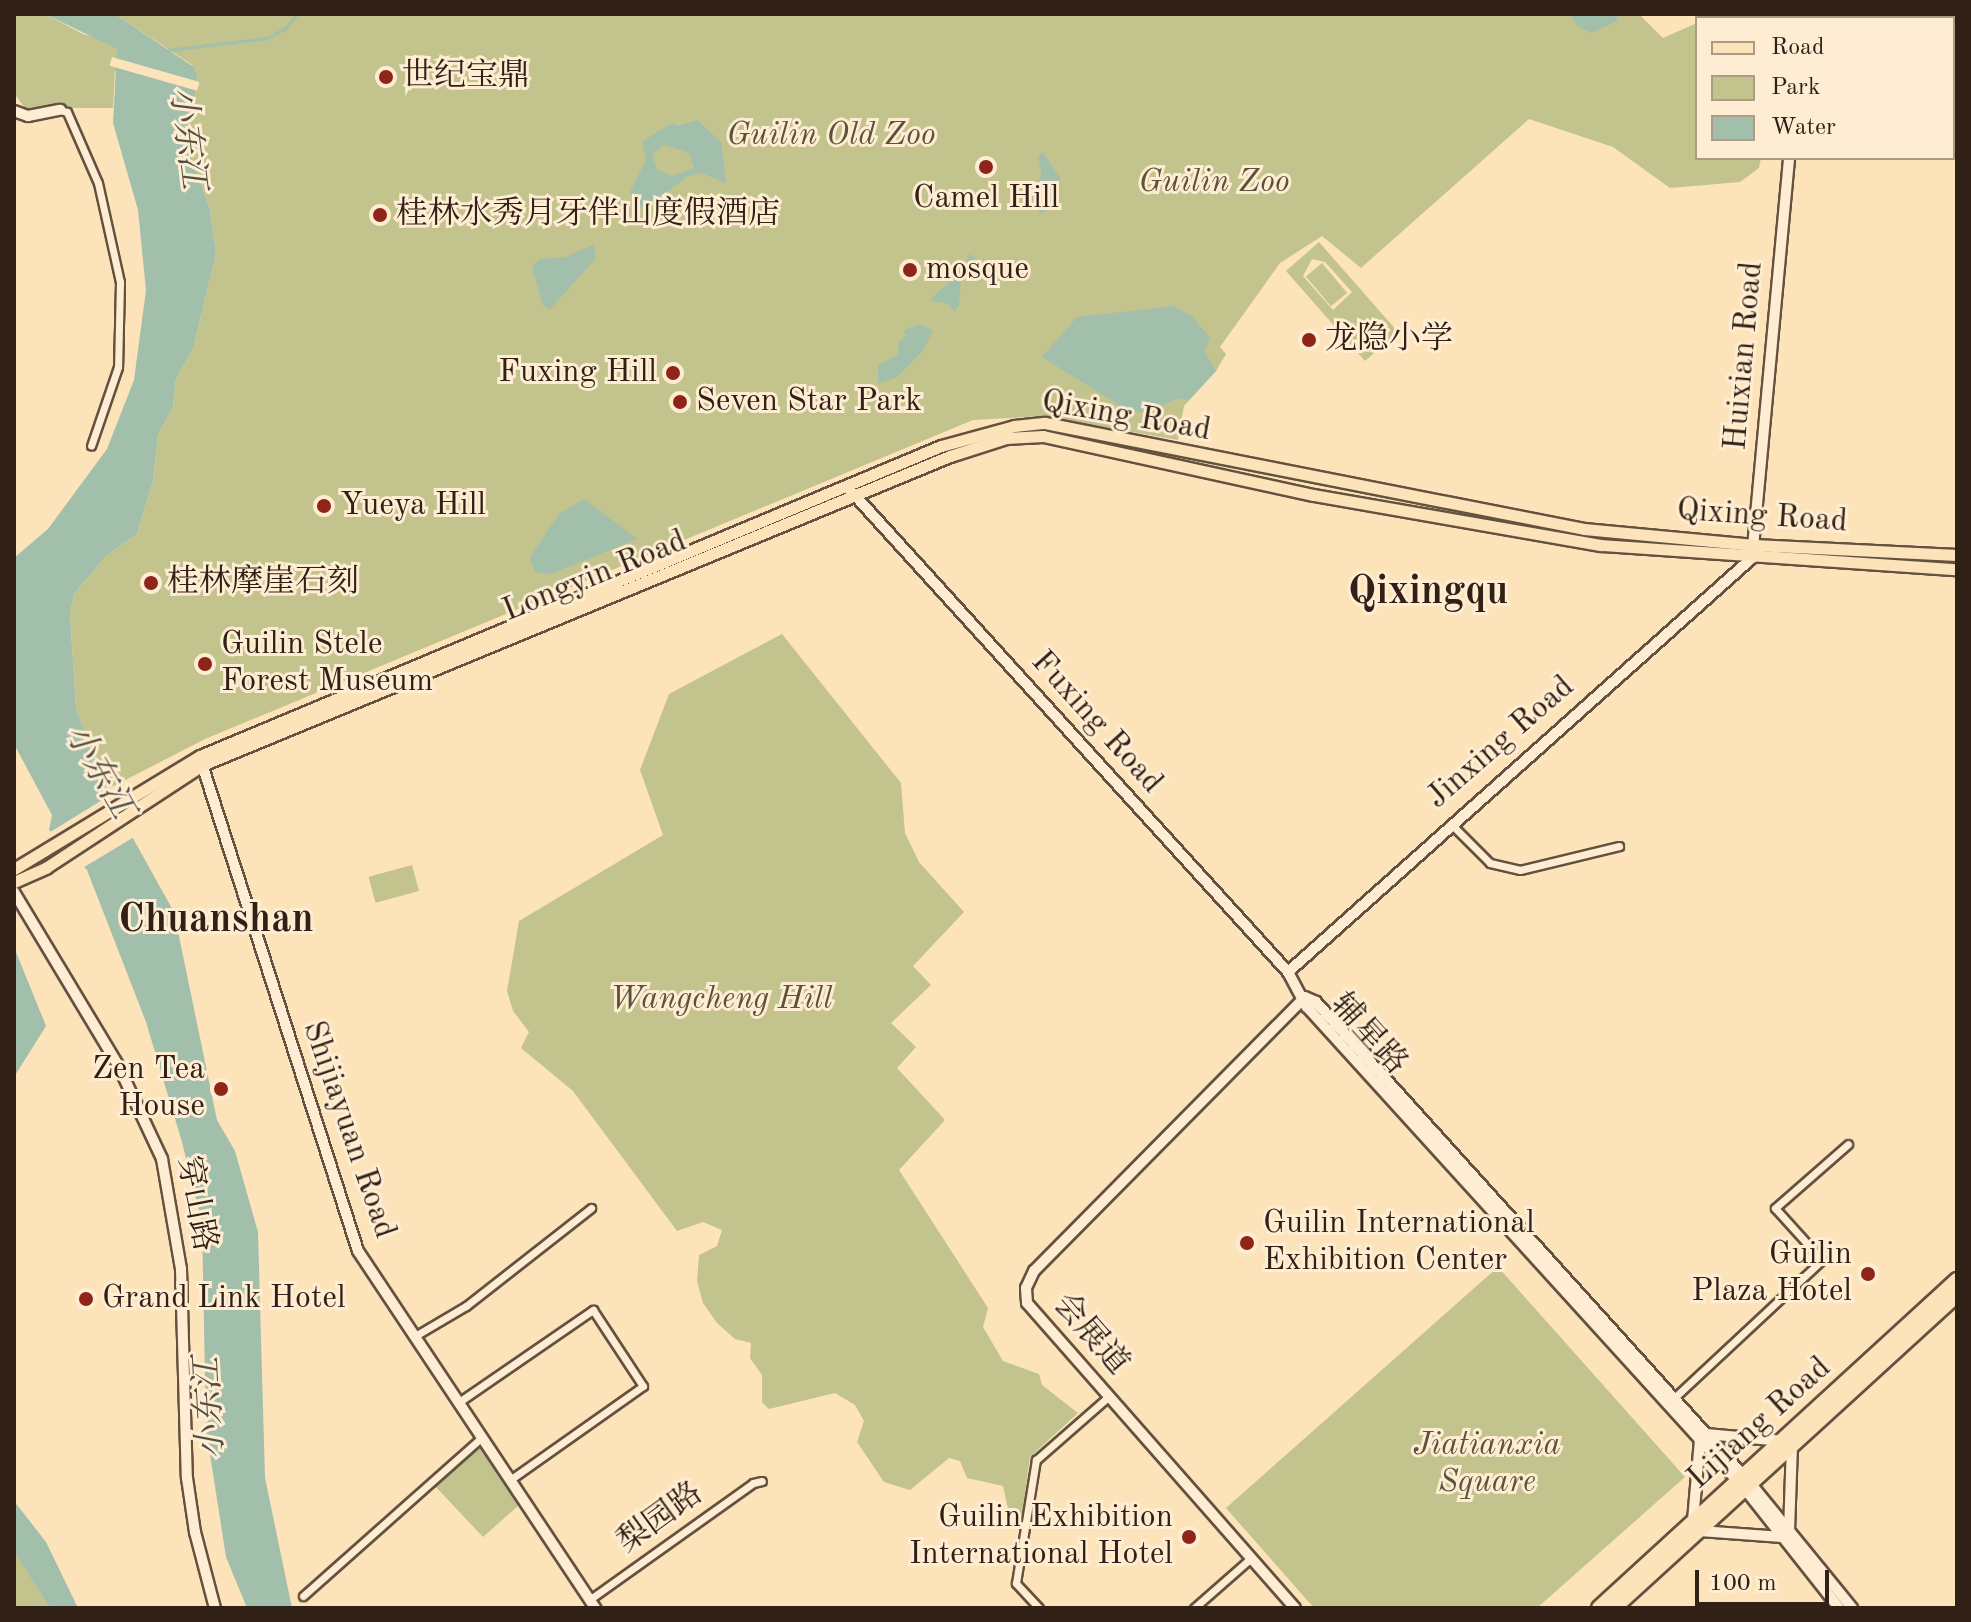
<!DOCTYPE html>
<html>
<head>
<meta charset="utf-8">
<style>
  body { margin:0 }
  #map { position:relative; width:1971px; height:1622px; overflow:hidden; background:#fde3ba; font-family:"Old Standard TT","Noto Serif SC",serif }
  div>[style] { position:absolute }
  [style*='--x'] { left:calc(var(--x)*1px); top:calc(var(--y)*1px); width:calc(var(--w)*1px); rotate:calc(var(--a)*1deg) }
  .green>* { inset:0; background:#c2c38d; transform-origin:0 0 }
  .water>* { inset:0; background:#a1bfaa }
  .pier>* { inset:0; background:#fde3ba; transform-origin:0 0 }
  .stream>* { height:3px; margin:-1.5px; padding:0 1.5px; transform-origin:1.5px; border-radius:1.5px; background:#a1bfaa }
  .roads { filter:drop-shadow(2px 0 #64513f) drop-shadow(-2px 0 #64513f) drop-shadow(0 2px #64513f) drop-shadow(0 -2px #64513f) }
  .street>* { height:7px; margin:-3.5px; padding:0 3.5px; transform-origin:3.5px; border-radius:3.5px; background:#feedd2 }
  .secondary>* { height:10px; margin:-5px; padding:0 5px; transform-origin:5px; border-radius:5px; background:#feedd2 }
  .primary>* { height:11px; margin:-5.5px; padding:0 5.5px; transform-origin:5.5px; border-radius:5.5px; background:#fde3ba }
  .highway>* { height:14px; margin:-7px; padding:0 7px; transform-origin:7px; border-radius:7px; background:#fde3ba }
  .dots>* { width:22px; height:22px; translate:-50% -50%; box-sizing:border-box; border:4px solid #feedd2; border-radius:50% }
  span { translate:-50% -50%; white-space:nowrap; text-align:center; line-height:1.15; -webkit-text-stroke:6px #feedd2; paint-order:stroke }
  .poi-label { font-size:32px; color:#312016 }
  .left { translate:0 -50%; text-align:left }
  .right { translate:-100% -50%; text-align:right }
  .park-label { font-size:32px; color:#5c513a; font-style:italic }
  .street-label { font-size:32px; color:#312016 }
  .water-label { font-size:34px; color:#535042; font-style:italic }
  .district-label { font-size:40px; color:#312016; font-weight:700 }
  .frame { position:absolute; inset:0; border:16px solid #312016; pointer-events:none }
  .legend { position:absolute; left:1695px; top:16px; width:260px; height:144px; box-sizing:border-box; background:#feedd2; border:2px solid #ac9b87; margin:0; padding:10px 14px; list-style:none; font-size:24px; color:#312016 }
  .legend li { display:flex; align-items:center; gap:16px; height:40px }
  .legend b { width:40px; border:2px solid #ac9b87 }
  .scale { position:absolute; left:1695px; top:1570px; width:134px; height:36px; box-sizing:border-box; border:4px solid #312016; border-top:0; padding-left:10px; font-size:24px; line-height:28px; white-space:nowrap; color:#312016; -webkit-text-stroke:6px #feedd2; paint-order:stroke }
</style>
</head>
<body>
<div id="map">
  <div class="green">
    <div style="clip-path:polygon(14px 14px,45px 14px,83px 34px,194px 66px,115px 14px,1639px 14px,1663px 38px,1697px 23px,1697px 158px,1761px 158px,1759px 168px,1740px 182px,1670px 188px,1613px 147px,1529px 119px,1361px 268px,1322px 236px,1280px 263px,1220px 347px,1226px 354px,1216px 371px,1184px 406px,1178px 440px,1042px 416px,973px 420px,205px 739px,106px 790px,76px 708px,70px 615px,74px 594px,106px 556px,137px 534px,153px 481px,158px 435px,173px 407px,176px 379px,193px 349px,216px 254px,210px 209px,186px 143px,190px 97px,115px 71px,113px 108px,25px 108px,14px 93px)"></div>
    <div style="clip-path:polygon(evenodd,1319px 242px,1398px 332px,1365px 361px,1286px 271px,1319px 242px,1312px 259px,1325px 262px,1352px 292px,1333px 310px,1303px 276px,1312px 259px)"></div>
    <div style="left:1322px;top:263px;width:39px;height:21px;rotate:50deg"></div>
    <div style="clip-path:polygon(782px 634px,901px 783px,905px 833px,919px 862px,964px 912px,913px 966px,931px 985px,891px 1023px,916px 1047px,897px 1068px,945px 1120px,899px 1170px,988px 1308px,983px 1327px,1003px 1361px,1039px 1374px,1042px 1385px,1078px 1413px,1030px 1457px,1021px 1521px,1009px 1513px,1003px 1486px,967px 1478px,960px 1461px,949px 1458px,910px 1490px,884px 1482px,857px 1442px,864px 1421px,855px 1405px,835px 1393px,769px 1409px,762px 1402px,762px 1375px,750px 1358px,751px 1343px,735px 1339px,717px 1323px,703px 1303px,697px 1281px,699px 1255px,717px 1246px,722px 1230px,703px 1222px,677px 1231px,573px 1091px,521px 1048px,529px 1032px,513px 1011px,507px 991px,519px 921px,663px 835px,640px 770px,669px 694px)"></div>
    <div style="left:412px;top:865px;width:27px;height:45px;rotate:75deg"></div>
    <div style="clip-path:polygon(1498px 1267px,1685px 1477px,1537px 1608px,1314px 1608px,1226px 1508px)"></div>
    <div style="clip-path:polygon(479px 1444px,519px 1505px,483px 1537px,434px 1485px)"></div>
    <div style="clip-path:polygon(14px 1551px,16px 1553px,50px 1608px,14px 1608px)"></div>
  </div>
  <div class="water">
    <div style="clip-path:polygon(45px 14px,115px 14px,194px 67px,197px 78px,186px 143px,210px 209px,216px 254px,193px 349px,176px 379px,173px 407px,158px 435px,153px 481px,137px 534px,106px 556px,74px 594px,70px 615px,76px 708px,106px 790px,174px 912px,217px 1120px,235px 1151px,258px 1232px,265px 1478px,292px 1608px,247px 1608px,226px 1557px,206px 1429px,202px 1223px,182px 1142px,146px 1022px,87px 870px,49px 830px,52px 815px,14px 744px,14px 558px,48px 529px,107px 449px,134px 380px,146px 290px,138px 210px,113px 123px,117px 49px)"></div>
    <div style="clip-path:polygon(1571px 14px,1617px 14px,1617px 21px,1591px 33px,1576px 25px)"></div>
    <div style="clip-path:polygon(evenodd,697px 120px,721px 142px,726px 183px,702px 173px,688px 176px,643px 210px,630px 192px,646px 160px,642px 142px,672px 123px,678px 126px,697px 120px,664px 145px,689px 153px,694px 168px,672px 176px,657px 170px,652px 154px,664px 145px)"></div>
    <div style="clip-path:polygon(1043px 152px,1060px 178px,1060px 202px,1040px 214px,1030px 190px,1042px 175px,1038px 156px)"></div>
    <div style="clip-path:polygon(594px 245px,596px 258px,550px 309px,543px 305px,532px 268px,539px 259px,565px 257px)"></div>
    <div style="clip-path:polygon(969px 254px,976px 258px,961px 278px,959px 306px,954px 312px,949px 304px,930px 300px,965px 267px)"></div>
    <div style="clip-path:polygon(1174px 306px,1193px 317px,1210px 338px,1204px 351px,1216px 371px,1189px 400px,1177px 398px,1151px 412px,1130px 412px,1042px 357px,1077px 317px)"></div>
    <div style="clip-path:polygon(920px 325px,933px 330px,924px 349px,896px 378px,878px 383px,878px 366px,898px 354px,899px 341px,906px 337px,904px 330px)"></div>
    <div style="clip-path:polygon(584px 499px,637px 539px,550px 574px,535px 572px,530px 557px,559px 514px)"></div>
    <div style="clip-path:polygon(14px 947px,46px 1026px,14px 1077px,15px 1040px)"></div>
    <div style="clip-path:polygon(14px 1501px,46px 1542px,78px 1608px,50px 1608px,14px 1551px)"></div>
  </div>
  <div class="pier">
    <div style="left:112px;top:57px;width:91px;height:9px;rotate:16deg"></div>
    <div style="clip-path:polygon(112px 794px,134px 837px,81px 869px,47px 834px)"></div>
  </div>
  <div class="stream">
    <div style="--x:167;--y:50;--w:101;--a:-6.8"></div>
    <div style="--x:267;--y:38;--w:21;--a:-28"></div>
    <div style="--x:286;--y:28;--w:18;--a:-52"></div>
  </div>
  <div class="roads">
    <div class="street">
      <div style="--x:60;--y:110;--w:7;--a:16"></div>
      <div style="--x:67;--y:112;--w:77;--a:66.4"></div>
      <div style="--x:98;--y:183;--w:101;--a:77.5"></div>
      <div style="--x:120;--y:282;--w:85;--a:91.3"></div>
      <div style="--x:118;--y:367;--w:83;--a:108.9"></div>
      <div style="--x:1451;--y:824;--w:55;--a:45"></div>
      <div style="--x:1490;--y:863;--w:31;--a:13"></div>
      <div style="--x:1520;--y:870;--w:102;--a:-13.6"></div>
      <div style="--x:415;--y:1336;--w:59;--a:-30.5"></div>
      <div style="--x:466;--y:1306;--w:159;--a:-38.1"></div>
      <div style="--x:1674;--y:1398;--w:202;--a:-43"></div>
      <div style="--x:1822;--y:1260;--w:70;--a:-132.1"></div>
      <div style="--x:1775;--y:1208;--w:97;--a:-41.2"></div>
      <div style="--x:459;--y:1402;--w:163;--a:-34.5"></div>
      <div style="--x:593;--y:1310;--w:91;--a:56.7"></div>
      <div style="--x:643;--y:1386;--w:161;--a:144.8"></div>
      <div style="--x:303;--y:1596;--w:239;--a:-41.6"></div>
      <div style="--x:589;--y:1600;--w:201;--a:-35.5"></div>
      <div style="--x:753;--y:1483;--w:9;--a:-13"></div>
      <div style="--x:1039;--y:1608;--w:34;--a:-133"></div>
      <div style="--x:1016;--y:1583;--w:125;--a:-80.8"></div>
      <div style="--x:1036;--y:1460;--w:97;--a:-41.2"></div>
      <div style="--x:1194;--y:1608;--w:76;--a:-41.3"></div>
    </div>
    <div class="secondary">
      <div style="--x:1872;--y:18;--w:15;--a:-16"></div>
      <div style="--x:14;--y:111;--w:15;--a:20"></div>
      <div style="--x:28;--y:116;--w:33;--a:-11"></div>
      <div style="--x:850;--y:490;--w:651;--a:47.74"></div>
      <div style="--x:1288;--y:972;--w:40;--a:62"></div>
      <div style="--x:1307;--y:1007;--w:651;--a:47.74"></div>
      <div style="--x:1745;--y:1489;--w:152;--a:51.7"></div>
      <div style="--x:200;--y:758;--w:518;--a:72.23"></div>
      <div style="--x:358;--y:1251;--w:429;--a:56.4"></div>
      <div style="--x:14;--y:892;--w:204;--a:59"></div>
      <div style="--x:119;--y:1067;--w:102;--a:64.9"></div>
      <div style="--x:162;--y:1159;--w:112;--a:80.2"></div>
      <div style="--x:181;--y:1269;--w:209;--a:88.4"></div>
      <div style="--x:187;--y:1478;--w:55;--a:81.6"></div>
      <div style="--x:195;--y:1532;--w:79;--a:75.3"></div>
      <div style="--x:1288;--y:972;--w:622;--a:-41.74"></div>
      <div style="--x:1752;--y:558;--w:402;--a:-84.7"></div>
      <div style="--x:1305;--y:997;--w:12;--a:24"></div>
      <div style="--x:1316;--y:1002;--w:649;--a:47.93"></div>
      <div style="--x:1751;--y:1484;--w:160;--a:50.8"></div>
      <div style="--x:1706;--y:1434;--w:77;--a:5.2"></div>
      <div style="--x:1693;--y:1521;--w:82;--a:-85.1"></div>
      <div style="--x:1700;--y:1531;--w:82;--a:4.2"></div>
      <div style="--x:1789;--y:1531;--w:84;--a:-88"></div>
      <div style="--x:1295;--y:1608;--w:406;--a:-131.3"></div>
      <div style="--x:1027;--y:1303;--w:15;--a:-94"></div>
      <div style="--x:1026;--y:1288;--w:19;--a:-65"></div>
      <div style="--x:1034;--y:1271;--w:385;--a:-45.3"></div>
    </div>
    <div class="primary">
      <div style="--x:14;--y:869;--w:218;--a:-31.3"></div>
      <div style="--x:200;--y:756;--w:803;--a:-22.7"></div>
      <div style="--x:941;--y:446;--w:76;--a:-15.3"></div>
      <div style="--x:1014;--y:426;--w:31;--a:-6"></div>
      <div style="--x:1045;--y:423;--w:549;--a:11.13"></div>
      <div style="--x:1584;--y:529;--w:171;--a:5.4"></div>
      <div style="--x:1754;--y:545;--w:203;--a:2.8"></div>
      <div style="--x:14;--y:882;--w:36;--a:-24"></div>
      <div style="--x:47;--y:867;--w:186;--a:-33.3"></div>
      <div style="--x:202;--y:765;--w:809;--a:-22.45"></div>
      <div style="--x:950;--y:456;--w:59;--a:-17.8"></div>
      <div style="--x:1006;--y:438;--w:37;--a:-3"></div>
      <div style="--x:1043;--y:436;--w:277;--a:12.3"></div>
      <div style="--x:1314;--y:495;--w:291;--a:9.9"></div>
      <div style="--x:1601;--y:545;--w:357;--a:3.9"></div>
    </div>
    <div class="highway">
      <div style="--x:1599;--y:1608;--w:486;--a:-42.5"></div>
      <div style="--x:1614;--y:1608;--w:464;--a:-42.4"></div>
    </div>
  </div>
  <div class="dots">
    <div style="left:386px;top:77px;background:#8f2418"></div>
    <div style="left:986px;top:167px;background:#8f2418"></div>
    <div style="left:380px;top:215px;background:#8f2418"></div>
    <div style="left:910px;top:270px;background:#8f2418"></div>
    <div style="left:1309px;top:340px;background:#8f2418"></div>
    <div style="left:673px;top:373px;background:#8f2418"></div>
    <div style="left:680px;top:402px;background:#8f2418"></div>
    <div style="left:324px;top:506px;background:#8f2418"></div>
    <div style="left:151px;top:583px;background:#8f2418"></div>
    <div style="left:205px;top:664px;background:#8f2418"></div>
    <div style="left:221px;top:1089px;background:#8f2418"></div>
    <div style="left:1247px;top:1243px;background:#8f2418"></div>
    <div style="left:1868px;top:1274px;background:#8f2418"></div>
    <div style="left:86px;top:1299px;background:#8f2418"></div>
    <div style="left:1189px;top:1537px;background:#8f2418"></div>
  </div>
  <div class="poi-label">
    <span class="left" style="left:402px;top:77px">世纪宝鼎</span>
    <span style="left:986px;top:199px">Camel Hill</span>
    <span class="left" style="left:396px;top:215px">桂林水秀月牙伴山度假酒店</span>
    <span class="left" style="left:926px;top:270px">mosque</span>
    <span class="left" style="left:1325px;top:340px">龙隐小学</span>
    <span class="right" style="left:657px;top:373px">Fuxing Hill</span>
    <span class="left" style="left:696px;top:402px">Seven Star Park</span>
    <span class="left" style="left:340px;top:506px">Yueya Hill</span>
    <span class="left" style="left:167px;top:583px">桂林摩崖石刻</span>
    <span class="left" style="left:221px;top:664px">Guilin Stele<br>Forest Museum</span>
    <span class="right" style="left:205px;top:1089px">Zen Tea<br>House</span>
    <span class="left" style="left:1263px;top:1243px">Guilin International<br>Exhibition Center</span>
    <span class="right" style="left:1852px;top:1274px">Guilin<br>Plaza Hotel</span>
    <span class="left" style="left:102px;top:1299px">Grand Link Hotel</span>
    <span class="right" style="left:1173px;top:1537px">Guilin Exhibition<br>International Hotel</span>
  </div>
  <div class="park-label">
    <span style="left:831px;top:136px">Guilin Old Zoo</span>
    <span style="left:1214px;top:183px">Guilin Zoo</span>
    <span style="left:721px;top:1000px">Wangcheng Hill</span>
    <span style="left:1487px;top:1465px">Jiatianxia<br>Square</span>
  </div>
  <div class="street-label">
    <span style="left:1745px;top:356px;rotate:-85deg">Huixian Road</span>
    <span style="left:1126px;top:417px;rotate:10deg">Qixing Road</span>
    <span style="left:1762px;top:517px;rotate:4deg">Qixing Road</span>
    <span style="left:595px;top:577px;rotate:-22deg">Longyin Road</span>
    <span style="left:1096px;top:723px;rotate:48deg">Fuxing Road</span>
    <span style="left:1501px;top:743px;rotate:-41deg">Jinxing Road</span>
    <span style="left:1368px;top:1035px;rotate:48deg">辅星路</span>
    <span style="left:348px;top:1130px;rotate:71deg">Shijiayuan Road</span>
    <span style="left:195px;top:1204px;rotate:79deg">穿山路</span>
    <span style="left:1090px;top:1335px;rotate:49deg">会展道</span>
    <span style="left:1760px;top:1424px;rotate:-42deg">Lijiang Road</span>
    <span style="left:661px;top:1519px;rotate:-36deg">梨园路</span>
  </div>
  <div class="water-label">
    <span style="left:186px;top:138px;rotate:83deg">小东江</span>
    <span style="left:98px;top:772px;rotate:60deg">小东江</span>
    <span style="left:211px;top:1408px;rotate:-93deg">小东江</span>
  </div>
  <div class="district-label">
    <span style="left:1428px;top:593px">Qixingqu</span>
    <span style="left:216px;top:921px">Chuanshan</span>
  </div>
  <div class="frame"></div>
  <ul class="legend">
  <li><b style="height:10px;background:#fde3ba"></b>Road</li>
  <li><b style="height:22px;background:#c2c38d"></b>Park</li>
  <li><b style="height:22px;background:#a1bfaa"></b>Water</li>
  </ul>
  <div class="scale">100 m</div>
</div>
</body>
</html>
